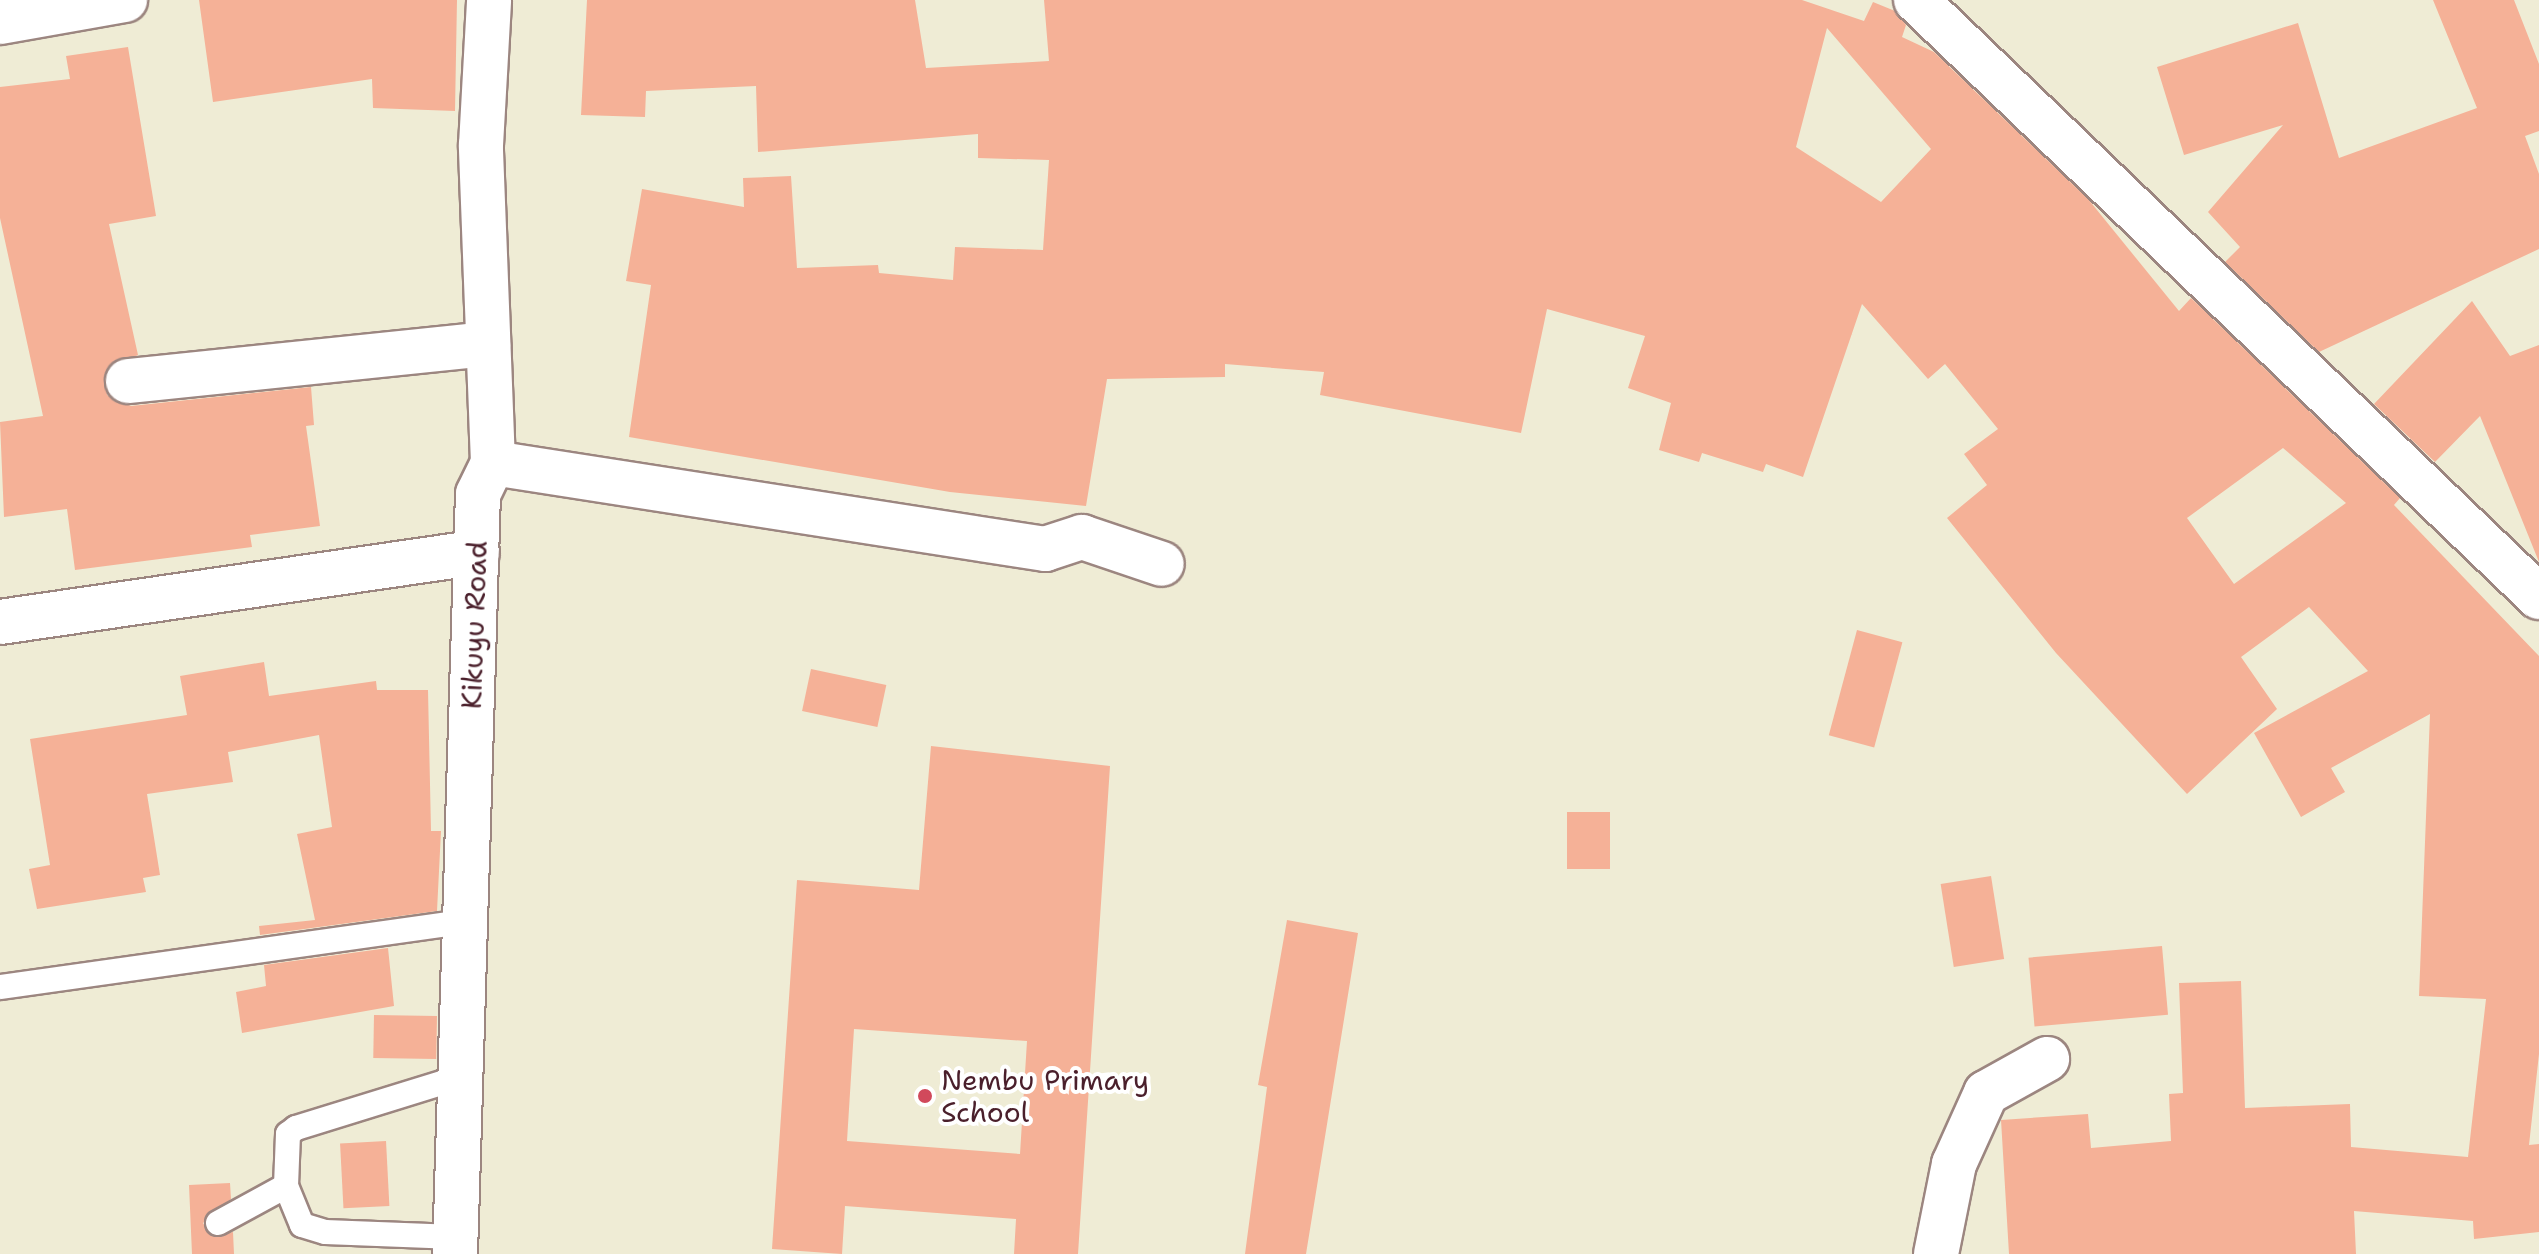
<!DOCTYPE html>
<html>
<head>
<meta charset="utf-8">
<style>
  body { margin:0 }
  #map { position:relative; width:2539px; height:1254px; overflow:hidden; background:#efecd5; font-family:"Shantell Sans",sans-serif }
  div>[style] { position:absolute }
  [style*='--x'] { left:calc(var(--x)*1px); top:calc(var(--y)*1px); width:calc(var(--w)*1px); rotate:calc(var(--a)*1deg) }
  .building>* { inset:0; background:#f5b197; transform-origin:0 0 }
  .roads { filter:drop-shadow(2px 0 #9c8680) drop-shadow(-2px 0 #9c8680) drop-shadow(0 2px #9c8680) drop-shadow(0 -2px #9c8680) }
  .service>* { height:24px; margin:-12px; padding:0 12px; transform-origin:12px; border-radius:12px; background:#fff }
  .minor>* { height:44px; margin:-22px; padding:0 22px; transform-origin:22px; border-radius:22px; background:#fff }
  .secondary>* { height:44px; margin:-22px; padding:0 22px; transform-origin:22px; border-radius:22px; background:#fff }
  .dots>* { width:22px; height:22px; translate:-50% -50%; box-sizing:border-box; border:4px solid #fff; border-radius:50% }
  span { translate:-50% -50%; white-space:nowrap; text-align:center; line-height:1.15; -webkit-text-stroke:8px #fff; paint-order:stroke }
  .street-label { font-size:28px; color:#4a1f2b }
  .poi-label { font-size:28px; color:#4a1f2b }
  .left { translate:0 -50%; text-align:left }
</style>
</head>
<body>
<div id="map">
  <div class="building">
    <div style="clip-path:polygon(199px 0,457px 0,455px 111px,373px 108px,372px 79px,213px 102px)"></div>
    <div style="clip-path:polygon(evenodd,587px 0,915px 0,926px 68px,1049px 61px,1044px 0,1802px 0,1864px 21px,1873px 2px,1895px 11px,1906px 25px,1902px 37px,1934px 52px,2088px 199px,2179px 311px,2191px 298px,2400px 498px,2394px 505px,2539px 656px,2539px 1054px,2529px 1145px,2539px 1144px,2539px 1232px,2474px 1239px,2473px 1221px,2354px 1211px,2356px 1254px,2009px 1254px,2001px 1120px,2088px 1114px,2091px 1148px,2171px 1141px,2169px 1094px,2183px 1093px,2179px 983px,2241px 981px,2245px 1108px,2350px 1104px,2351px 1147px,2468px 1157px,2486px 999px,2419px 996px,2430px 714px,2331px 768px,2345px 792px,2301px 817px,2254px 733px,2368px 671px,2309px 607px,2241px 657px,2277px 709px,2187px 794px,2056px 653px,1947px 518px,1987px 485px,1964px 454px,1998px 429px,1945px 364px,1928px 379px,1862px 304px,1803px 477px,1766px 464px,1763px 472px,1702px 453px,1699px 462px,1659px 450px,1671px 403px,1628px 388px,1645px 336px,1547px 309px,1521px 433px,1320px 395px,1324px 372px,1225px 364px,1225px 377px,1107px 379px,1086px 506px,950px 492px,629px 437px,651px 285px,626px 281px,642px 189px,744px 207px,743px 178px,791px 176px,797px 268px,878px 265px,879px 273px,953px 280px,955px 247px,1043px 250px,1049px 160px,978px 158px,978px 134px,758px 152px,756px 86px,646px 91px,645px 117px,581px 115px,587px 0,1827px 28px,1931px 149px,1881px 202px,1796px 147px,1827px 28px,587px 0,2283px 448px,2346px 503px,2234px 584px,2187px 518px,2283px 448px)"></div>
    <div style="clip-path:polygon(2433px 0,2514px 0,2539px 64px,2539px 131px,2525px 136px,2539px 174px,2539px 249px,2319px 352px,2225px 262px,2240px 247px,2208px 212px,2283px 125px,2184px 155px,2157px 67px,2298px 23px,2339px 158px,2477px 108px)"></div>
    <div style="clip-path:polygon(128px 47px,156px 216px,109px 224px,138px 355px,106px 370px,107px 395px,131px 406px,311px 387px,314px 425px,306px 426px,320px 526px,250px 535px,252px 547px,75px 570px,67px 509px,4px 517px,0 422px,43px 416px,0 218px,0 87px,70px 79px,66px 56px)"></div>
    <div style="clip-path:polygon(2472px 301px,2510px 356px,2539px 345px,2539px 562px,2480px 416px,2435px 462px,2374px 404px)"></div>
    <div style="left:1857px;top:630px;width:47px;height:109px;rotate:15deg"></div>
    <div style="clip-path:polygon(264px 662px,269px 696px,376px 681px,377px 690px,428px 690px,431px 831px,441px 831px,437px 911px,260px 935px,259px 926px,315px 920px,297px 834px,332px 827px,319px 735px,228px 752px,233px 782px,147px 794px,160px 875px,143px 878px,146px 892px,37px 909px,29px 869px,50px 865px,30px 739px,187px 715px,180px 676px)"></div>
    <div style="left:811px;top:669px;width:77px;height:43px;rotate:12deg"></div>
    <div style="clip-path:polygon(evenodd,931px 746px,1110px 766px,1078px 1254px,1014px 1254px,1016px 1219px,845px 1206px,842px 1254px,772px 1249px,797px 880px,919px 890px,931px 746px,854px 1029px,1027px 1041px,1020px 1154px,847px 1141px,854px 1029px)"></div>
    <div style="left:1567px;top:812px;width:43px;height:57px"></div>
    <div style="left:1991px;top:876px;width:84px;height:51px;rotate:81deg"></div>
    <div style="clip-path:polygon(1287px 920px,1358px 933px,1306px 1254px,1245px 1254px,1267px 1087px,1258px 1085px)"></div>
    <div style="left:2162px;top:946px;width:69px;height:134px;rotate:85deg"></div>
    <div style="clip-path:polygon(388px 948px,394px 1006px,242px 1033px,236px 992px,266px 986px,264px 965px)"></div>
    <div style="left:374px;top:1015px;width:63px;height:43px;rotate:1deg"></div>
    <div style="left:386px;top:1141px;width:65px;height:46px;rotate:87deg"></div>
    <div style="clip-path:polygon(230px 1183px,231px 1199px,203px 1223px,211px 1236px,233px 1232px,234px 1254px,192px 1254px,189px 1185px)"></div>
  </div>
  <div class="roads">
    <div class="service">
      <div style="--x:0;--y:987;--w:470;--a:-8"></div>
      <div style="--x:218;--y:1223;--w:77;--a:-28.6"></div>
      <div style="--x:456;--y:1237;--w:131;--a:-177.8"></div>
      <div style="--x:325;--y:1232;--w:24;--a:-163"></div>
      <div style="--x:302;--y:1225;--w:42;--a:-112.3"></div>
      <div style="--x:286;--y:1186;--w:52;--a:-87.8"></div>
      <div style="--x:288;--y:1134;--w:10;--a:-37"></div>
      <div style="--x:296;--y:1128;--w:173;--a:-17.2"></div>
    </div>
    <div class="minor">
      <div style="--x:1916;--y:0;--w:863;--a:43.78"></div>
      <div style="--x:0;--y:22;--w:127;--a:-10"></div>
      <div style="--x:128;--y:381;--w:362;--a:-5.9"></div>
      <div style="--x:493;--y:463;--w:559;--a:8.86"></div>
      <div style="--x:1045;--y:549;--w:39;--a:-18"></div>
      <div style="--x:1082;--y:537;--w:84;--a:18.6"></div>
      <div style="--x:0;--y:622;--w:482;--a:-8.3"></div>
      <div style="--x:1936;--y:1254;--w:92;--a:-78.7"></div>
      <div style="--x:1954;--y:1164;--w:78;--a:-65.7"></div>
      <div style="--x:1986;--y:1093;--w:70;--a:-29.1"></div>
    </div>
    <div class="secondary">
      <div style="--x:455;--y:1254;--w:760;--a:-88.27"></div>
      <div style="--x:478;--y:494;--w:34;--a:-64"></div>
      <div style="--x:493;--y:463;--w:318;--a:-92.2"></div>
      <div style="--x:481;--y:145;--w:145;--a:-86.8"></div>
    </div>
  </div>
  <div class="dots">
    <div style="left:925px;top:1096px;background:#d1495b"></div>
  </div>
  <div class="street-label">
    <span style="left:474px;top:625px;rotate:-88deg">Kikuyu Road</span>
  </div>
  <div class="poi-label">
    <span class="left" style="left:941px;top:1096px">Nembu Primary<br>School</span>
  </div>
</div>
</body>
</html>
